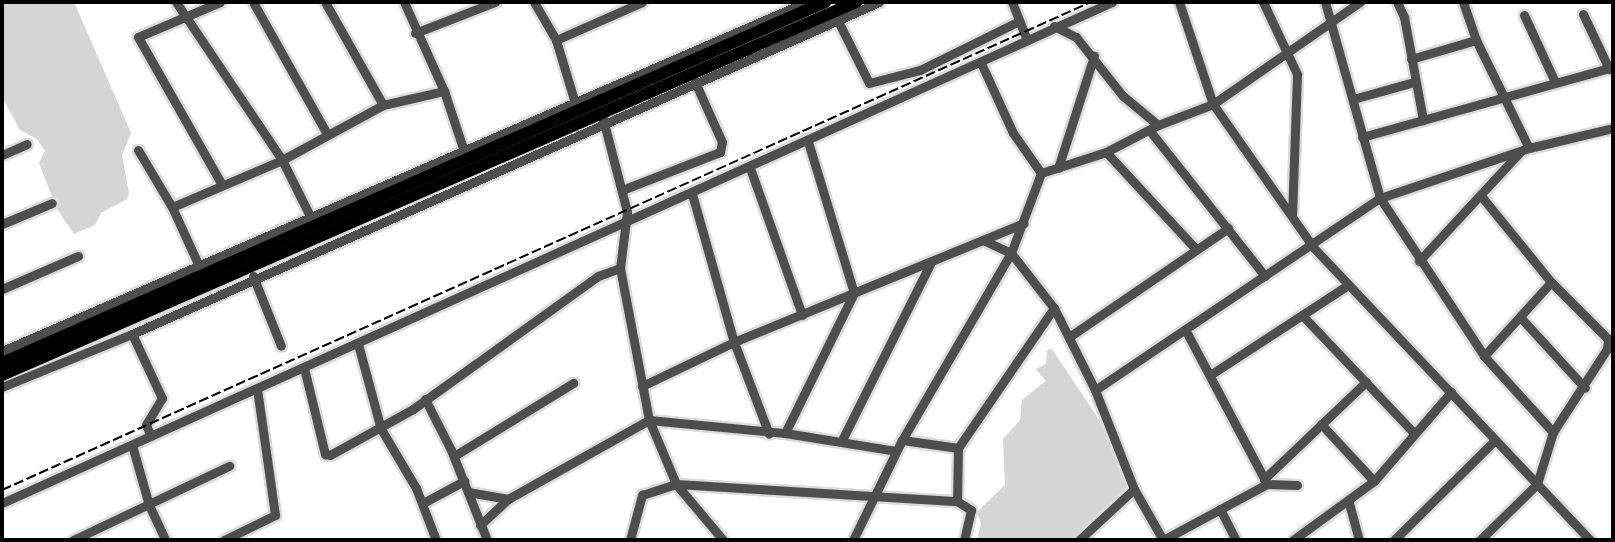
<!DOCTYPE html>
<html>
<head>
<meta charset="utf-8">
<style>
  body { margin:0 }
  #map { position:relative; width:1615px; height:542px; overflow:hidden; background:#fff; font-family:"Fira Sans Condensed",sans-serif }
  div>[style] { position:absolute }
  [style*='--x'] { left:calc(var(--x)*1px); top:calc(var(--y)*1px); width:calc(var(--w)*1px); rotate:calc(var(--a)*1deg) }
  .green>* { inset:0; background:#d5d5d5 }
  .roads { filter:drop-shadow(2px 0 #dbdbdb) drop-shadow(-2px 0 #dbdbdb) drop-shadow(0 2px #dbdbdb) drop-shadow(0 -2px #dbdbdb) }
  .minor>* { height:9px; margin:-4.5px; padding:0 4.5px; transform-origin:4.5px; border-radius:4.5px; background:#4e4e4e }
  .highway>* { height:12px; margin:-6px; padding:0 6px; transform-origin:6px; border-radius:6px; background:#000 }
  .rail>* { height:2px; margin-top:-1px; transform-origin:0; background:repeating-linear-gradient(90deg,#000 0 10px,transparent 0 13.5px) }
  span { translate:-50% -50%; white-space:nowrap; text-align:center; line-height:1.15; -webkit-text-stroke:7px #fff; paint-order:stroke }
  .frame { position:absolute; inset:0; border:4px solid #000; pointer-events:none }
</style>
</head>
<body>
<div id="map">
  <div class="green">
    <div style="clip-path:polygon(2px 2px,74px 2px,131px 133px,122px 155px,129px 193px,127px 199px,101px 213px,95px 225px,74px 234px,57px 209px,39px 163px,45px 151px,37px 139px,20px 130px,2px 97px)"></div>
    <div style="clip-path:polygon(1052px 349px,1104px 427px,1129px 487px,1074px 540px,977px 540px,981px 524px,977px 512px,1005px 485px,1003px 439px,1020px 420px,1022px 400px,1046px 381px,1036px 369px,1046px 364px,1047px 350px)"></div>
  </div>
  <div class="roads">
    <div class="minor">
      <div style="--x:176;--y:2;--w:190;--a:56.1"></div>
      <div style="--x:282;--y:160;--w:65;--a:63.4"></div>
      <div style="--x:220;--y:2;--w:89;--a:156.9"></div>
      <div style="--x:138;--y:37;--w:170;--a:60.4"></div>
      <div style="--x:253;--y:2;--w:151;--a:60.7"></div>
      <div style="--x:325;--y:2;--w:118;--a:60.6"></div>
      <div style="--x:404;--y:2;--w:98;--a:65.8"></div>
      <div style="--x:444;--y:91;--w:63;--a:71.6"></div>
      <div style="--x:534;--y:2;--w:44;--a:59.9"></div>
      <div style="--x:556;--y:40;--w:66;--a:73.2"></div>
      <div style="--x:1012;--y:2;--w:41;--a:68.5"></div>
      <div style="--x:1179;--y:2;--w:108;--a:71.6"></div>
      <div style="--x:1213;--y:104;--w:179;--a:-34.8"></div>
      <div style="--x:1263;--y:2;--w:80;--a:64.7"></div>
      <div style="--x:1297;--y:74;--w:140;--a:92"></div>
      <div style="--x:1325;--y:2;--w:204;--a:74.3"></div>
      <div style="--x:1380;--y:198;--w:189;--a:56.6"></div>
      <div style="--x:1484;--y:356;--w:103;--a:47.8"></div>
      <div style="--x:1397;--y:2;--w:17;--a:65"></div>
      <div style="--x:1404;--y:17;--w:105;--a:79.5"></div>
      <div style="--x:1463;--y:2;--w:40;--a:71.1"></div>
      <div style="--x:1476;--y:40;--w:120;--a:63.9"></div>
      <div style="--x:1583;--y:14;--w:61;--a:64.7"></div>
      <div style="--x:1524;--y:15;--w:74;--a:65.2"></div>
      <div style="--x:838;--y:21;--w:69;--a:63.4"></div>
      <div style="--x:869;--y:83;--w:53;--a:-14.3"></div>
      <div style="--x:920;--y:70;--w:110;--a:-26.3"></div>
      <div style="--x:1054;--y:26;--w:25;--a:27"></div>
      <div style="--x:1076;--y:37;--w:75;--a:51.5"></div>
      <div style="--x:1123;--y:96;--w:45;--a:39.6"></div>
      <div style="--x:1158;--y:125;--w:59;--a:-20.9"></div>
      <div style="--x:1213;--y:104;--w:174;--a:55"></div>
      <div style="--x:1313;--y:247;--w:403;--a:46.6"></div>
      <div style="--x:415;--y:33;--w:86;--a:-21.2"></div>
      <div style="--x:556;--y:40;--w:94;--a:-23.8"></div>
      <div style="--x:1411;--y:59;--w:68;--a:-16.3"></div>
      <div style="--x:981;--y:63;--w:77;--a:65.4"></div>
      <div style="--x:1013;--y:133;--w:49;--a:55"></div>
      <div style="--x:1353;--y:99;--w:63;--a:-15.6"></div>
      <div style="--x:603;--y:119;--w:96;--a:75.5"></div>
      <div style="--x:627;--y:212;--w:56;--a:97.1"></div>
      <div style="--x:620;--y:268;--w:155;--a:79.2"></div>
      <div style="--x:649;--y:420;--w:69;--a:67.1"></div>
      <div style="--x:676;--y:484;--w:73;--a:50"></div>
      <div style="--x:1150;--y:131;--w:185;--a:51.6"></div>
      <div style="--x:1362;--y:137;--w:261;--a:-15.6"></div>
      <div style="--x:138;--y:150;--w:66;--a:59.2"></div>
      <div style="--x:172;--y:207;--w:65;--a:65.4"></div>
      <div style="--x:1106;--y:152;--w:131;--a:47.2"></div>
      <div style="--x:2;--y:155;--w:27;--a:-24"></div>
      <div style="--x:750;--y:168;--w:156;--a:70.5"></div>
      <div style="--x:1058;--y:168;--w:118;--a:-72.2"></div>
      <div style="--x:622;--y:190;--w:105;--a:-21.2"></div>
      <div style="--x:720;--y:152;--w:10;--a:-79"></div>
      <div style="--x:722;--y:142;--w:66;--a:-114.2"></div>
      <div style="--x:692;--y:194;--w:154;--a:74.2"></div>
      <div style="--x:734;--y:342;--w:98;--a:69.2"></div>
      <div style="--x:172;--y:207;--w:120;--a:-23.1"></div>
      <div style="--x:282;--y:160;--w:115;--a:-28.6"></div>
      <div style="--x:383;--y:105;--w:63;--a:-12.9"></div>
      <div style="--x:2;--y:224;--w:54;--a:-22.8"></div>
      <div style="--x:983;--y:240;--w:31;--a:25"></div>
      <div style="--x:1011;--y:253;--w:70;--a:52"></div>
      <div style="--x:1054;--y:308;--w:92;--a:63.4"></div>
      <div style="--x:1095;--y:390;--w:106;--a:68.5"></div>
      <div style="--x:1134;--y:489;--w:59;--a:60.4"></div>
      <div style="--x:1419;--y:261;--w:149;--a:-47.2"></div>
      <div style="--x:253;--y:276;--w:75;--a:68.2"></div>
      <div style="--x:2;--y:289;--w:83;--a:-23.5"></div>
      <div style="--x:1302;--y:315;--w:163;--a:46.5"></div>
      <div style="--x:1520;--y:317;--w:96;--a:47.5"></div>
      <div style="--x:1186;--y:331;--w:173;--a:62.1"></div>
      <div style="--x:132;--y:334;--w:71;--a:64.9"></div>
      <div style="--x:162;--y:398;--w:31;--a:121"></div>
      <div style="--x:146;--y:425;--w:12;--a:66"></div>
      <div style="--x:1069;--y:337;--w:193;--a:-34.4"></div>
      <div style="--x:358;--y:344;--w:88;--a:74.9"></div>
      <div style="--x:381;--y:429;--w:69;--a:59.3"></div>
      <div style="--x:416;--y:488;--w:56;--a:69"></div>
      <div style="--x:2;--y:351;--w:876;--a:-23.46"></div>
      <div style="--x:1484;--y:356;--w:100;--a:-47.8"></div>
      <div style="--x:304;--y:368;--w:89;--a:76.3"></div>
      <div style="--x:325;--y:454;--w:5;--a:11"></div>
      <div style="--x:330;--y:455;--w:95;--a:-29"></div>
      <div style="--x:413;--y:409;--w:228;--a:-35.7"></div>
      <div style="--x:598;--y:276;--w:23;--a:-20"></div>
      <div style="--x:1210;--y:375;--w:165;--a:-33.1"></div>
      <div style="--x:642;--y:386;--w:102;--a:-25.6"></div>
      <div style="--x:734;--y:342;--w:313;--a:-22.3"></div>
      <div style="--x:2;--y:387;--w:140;--a:-22.2"></div>
      <div style="--x:132;--y:334;--w:817;--a:-23.96"></div>
      <div style="--x:1095;--y:390;--w:344;--a:-34"></div>
      <div style="--x:1380;--y:198;--w:157;--a:-18.6"></div>
      <div style="--x:1529;--y:148;--w:86;--a:-13.4"></div>
      <div style="--x:425;--y:399;--w:57;--a:63"></div>
      <div style="--x:451;--y:450;--w:97;--a:68.2"></div>
      <div style="--x:1321;--y:424;--w:78;--a:47.1"></div>
      <div style="--x:785;--y:433;--w:156;--a:-63.8"></div>
      <div style="--x:854;--y:293;--w:158;--a:-106.9"></div>
      <div style="--x:842;--y:440;--w:199;--a:-63.4"></div>
      <div style="--x:902;--y:440;--w:57;--a:8.1"></div>
      <div style="--x:132;--y:445;--w:62;--a:74.2"></div>
      <div style="--x:149;--y:505;--w:38;--a:65"></div>
      <div style="--x:454;--y:456;--w:140;--a:-31.5"></div>
      <div style="--x:1264;--y:479;--w:141;--a:-43.6"></div>
      <div style="--x:468;--y:492;--w:41;--a:9.9"></div>
      <div style="--x:957;--y:501;--w:53;--a:-88.9"></div>
      <div style="--x:958;--y:448;--w:170;--a:-55.6"></div>
      <div style="--x:2;--y:503;--w:1218;--a:-24.29"></div>
      <div style="--x:423;--y:503;--w:47;--a:-28.2"></div>
      <div style="--x:1349;--y:503;--w:38;--a:75"></div>
      <div style="--x:1220;--y:509;--w:35;--a:63"></div>
      <div style="--x:480;--y:525;--w:38;--a:-43"></div>
      <div style="--x:508;--y:499;--w:162;--a:-29.3"></div>
      <div style="--x:649;--y:420;--w:137;--a:5.5"></div>
      <div style="--x:785;--y:433;--w:112;--a:9.2"></div>
      <div style="--x:73;--y:540;--w:173;--a:-25.4"></div>
      <div style="--x:224;--y:540;--w:57;--a:-26.1"></div>
      <div style="--x:275;--y:515;--w:127;--a:-98.1"></div>
      <div style="--x:630;--y:540;--w:47;--a:-75.1"></div>
      <div style="--x:642;--y:495;--w:36;--a:-18"></div>
      <div style="--x:676;--y:484;--w:282;--a:3.5"></div>
      <div style="--x:957;--y:501;--w:17;--a:33"></div>
      <div style="--x:971;--y:510;--w:31;--a:103"></div>
      <div style="--x:853;--y:540;--w:111;--a:-63.9"></div>
      <div style="--x:902;--y:440;--w:216;--a:-59.8"></div>
      <div style="--x:1011;--y:253;--w:85;--a:-69.4"></div>
      <div style="--x:1041;--y:173;--w:68;--a:-17.9"></div>
      <div style="--x:1106;--y:152;--w:59;--a:-27.4"></div>
      <div style="--x:1079;--y:540;--w:75;--a:-42.8"></div>
      <div style="--x:1163;--y:540;--w:118;--a:-28.3"></div>
      <div style="--x:1267;--y:484;--w:30;--a:2"></div>
      <div style="--x:1293;--y:540;--w:100;--a:-36.1"></div>
      <div style="--x:1374;--y:481;--w:118;--a:-49.1"></div>
      <div style="--x:1394;--y:540;--w:142;--a:-44.7"></div>
      <div style="--x:1480;--y:540;--w:80;--a:-44.5"></div>
      <div style="--x:1537;--y:484;--w:54;--a:-72.9"></div>
      <div style="--x:1553;--y:432;--w:99;--a:-57"></div>
      <div style="--x:1607;--y:349;--w:10;--a:-84"></div>
      <div style="--x:1608;--y:339;--w:81;--a:-135"></div>
      <div style="--x:1551;--y:282;--w:111;--a:-129.1"></div>
    </div>
    <div class="highway">
      <div style="--x:2;--y:363;--w:899;--a:-23.68"></div>
      <div style="--x:2;--y:375;--w:932;--a:-23.59"></div>
    </div>
  </div>
  <div class="rail">
    <div style="--x:2;--y:490;--w:1193;--a:-24.14"></div>
  </div>
  <div class="frame"></div>
</div>
</body>
</html>
